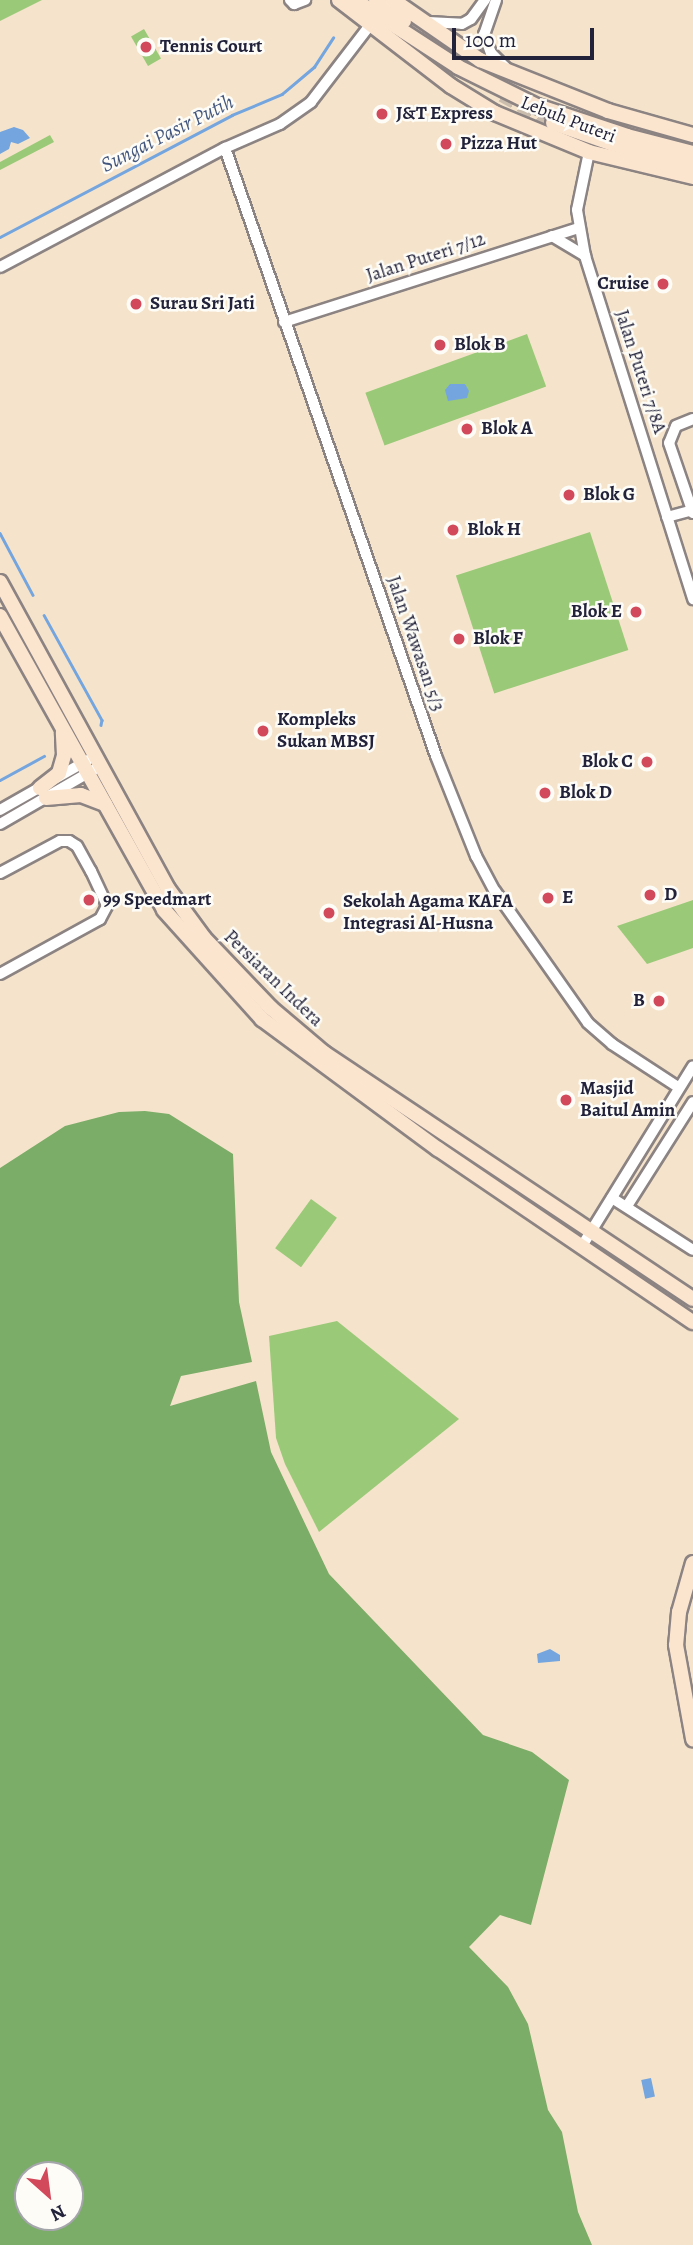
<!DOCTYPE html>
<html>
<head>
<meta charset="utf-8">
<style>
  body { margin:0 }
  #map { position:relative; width:693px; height:2245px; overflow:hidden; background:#f5e4cb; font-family:Alegreya,serif }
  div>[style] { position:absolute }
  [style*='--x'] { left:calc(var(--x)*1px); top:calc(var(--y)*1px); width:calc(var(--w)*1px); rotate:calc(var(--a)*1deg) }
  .green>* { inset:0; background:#9ac978; transform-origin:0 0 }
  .forest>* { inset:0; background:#7bad68 }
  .water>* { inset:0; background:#74a5df; transform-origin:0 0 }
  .stream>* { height:2.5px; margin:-1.25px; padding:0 1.25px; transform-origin:1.25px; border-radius:1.25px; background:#74a5df }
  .secondary-tunnel>* { height:14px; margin-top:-7px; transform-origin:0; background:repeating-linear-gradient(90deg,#cbbdae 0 14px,transparent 0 21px) }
  .roads { filter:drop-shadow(2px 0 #8c8383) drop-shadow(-2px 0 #8c8383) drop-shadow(0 2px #8c8383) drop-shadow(0 -2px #8c8383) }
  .street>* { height:10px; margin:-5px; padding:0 5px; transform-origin:5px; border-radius:5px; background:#fff }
  .secondary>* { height:14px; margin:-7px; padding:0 7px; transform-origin:7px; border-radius:7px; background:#fce5cf }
  .dots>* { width:19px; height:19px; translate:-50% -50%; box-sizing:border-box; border:4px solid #fdfcf7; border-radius:50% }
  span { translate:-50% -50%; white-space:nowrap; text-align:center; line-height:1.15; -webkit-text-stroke:5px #fdfcf7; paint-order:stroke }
  .poi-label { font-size:19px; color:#22223b; font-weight:700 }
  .left { translate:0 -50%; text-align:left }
  .right { translate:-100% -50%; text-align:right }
  .street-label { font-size:19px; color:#22223b }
  .water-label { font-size:21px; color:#43567d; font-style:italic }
  .north { position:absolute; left:14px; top:2161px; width:70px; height:70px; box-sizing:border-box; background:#fdfcf7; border:2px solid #a5a5ac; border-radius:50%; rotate:152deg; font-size:19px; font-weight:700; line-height:28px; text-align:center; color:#22223b }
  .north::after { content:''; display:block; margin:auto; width:24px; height:32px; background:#d1495b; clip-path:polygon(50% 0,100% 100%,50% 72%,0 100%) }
  .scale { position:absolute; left:452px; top:28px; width:142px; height:32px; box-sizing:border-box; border:4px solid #22223b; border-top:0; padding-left:9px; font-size:21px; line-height:24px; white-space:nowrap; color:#22223b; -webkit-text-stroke:5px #fdfcf7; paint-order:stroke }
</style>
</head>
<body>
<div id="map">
  <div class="green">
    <div style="clip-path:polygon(0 0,42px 0,0 21px)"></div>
    <div style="left:144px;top:29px;width:34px;height:15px;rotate:60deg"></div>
    <div style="clip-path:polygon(50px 135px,54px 142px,0 170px,0 162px)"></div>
    <div style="left:527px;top:334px;width:56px;height:172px;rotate:70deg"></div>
    <div style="left:590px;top:532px;width:124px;height:141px;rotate:72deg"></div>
    <div style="clip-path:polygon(693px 900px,693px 948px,647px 964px,617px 926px)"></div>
    <div style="left:311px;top:1199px;width:32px;height:61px;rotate:36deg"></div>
    <div style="clip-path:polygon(337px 1321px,459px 1419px,319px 1532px,285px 1464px,276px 1438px,269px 1336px)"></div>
  </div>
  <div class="forest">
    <div style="clip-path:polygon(evenodd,145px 1111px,169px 1114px,233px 1154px,239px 1302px,252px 1362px,181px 1376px,170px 1406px,256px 1381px,271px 1452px,329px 1574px,483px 1735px,532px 1752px,569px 1780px,531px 1925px,500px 1915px,469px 1947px,508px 1987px,528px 2024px,548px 2110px,562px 2132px,578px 2212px,592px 2245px,0 2245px,0 1168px,65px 1126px,119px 1112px,145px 1111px,28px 2175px,70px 2175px,70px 2217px,28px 2217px,28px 2175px)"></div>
  </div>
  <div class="water">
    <div style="clip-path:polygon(14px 127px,23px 130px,30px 138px,18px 144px,11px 142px,9px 149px,0 154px,0 132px)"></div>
    <div style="clip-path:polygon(450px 384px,465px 384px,469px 391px,467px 398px,448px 401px,445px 390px)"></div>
    <div style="clip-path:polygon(550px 1649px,560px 1655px,560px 1661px,538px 1663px,537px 1654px)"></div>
    <div style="left:651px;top:2078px;width:19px;height:10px;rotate:78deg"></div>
  </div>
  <div class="stream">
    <div style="--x:0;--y:237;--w:262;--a:-27.7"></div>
    <div style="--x:232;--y:115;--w:54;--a:-22.8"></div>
    <div style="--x:282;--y:94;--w:42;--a:-40.2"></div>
    <div style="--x:314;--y:67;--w:35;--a:-57"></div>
    <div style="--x:0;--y:533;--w:70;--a:62"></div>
    <div style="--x:44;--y:615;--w:120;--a:61.1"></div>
    <div style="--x:102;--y:720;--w:5;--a:101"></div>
    <div style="--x:0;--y:780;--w:50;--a:-28.6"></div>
  </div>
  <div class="secondary-tunnel">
    <div style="--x:404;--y:21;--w:46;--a:37.1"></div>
    <div style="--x:502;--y:95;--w:58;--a:28.8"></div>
  </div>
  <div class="roads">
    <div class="street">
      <div style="--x:290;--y:0;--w:6;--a:45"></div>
      <div style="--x:294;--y:4;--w:12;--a:-20"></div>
      <div style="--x:496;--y:0;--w:36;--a:109"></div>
      <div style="--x:484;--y:34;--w:20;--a:70"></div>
      <div style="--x:491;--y:53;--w:20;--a:45"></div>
      <div style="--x:428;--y:22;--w:34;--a:3"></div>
      <div style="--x:462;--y:24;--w:10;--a:-29"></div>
      <div style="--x:471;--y:19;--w:24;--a:-54"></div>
      <div style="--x:225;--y:148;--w:644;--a:70.86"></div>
      <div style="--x:436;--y:756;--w:108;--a:68.2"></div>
      <div style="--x:476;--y:856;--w:40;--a:62"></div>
      <div style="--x:495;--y:891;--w:161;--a:54.8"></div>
      <div style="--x:588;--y:1023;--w:32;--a:41"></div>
      <div style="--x:612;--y:1044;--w:79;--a:33.1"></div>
      <div style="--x:589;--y:152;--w:59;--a:101.7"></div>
      <div style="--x:577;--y:210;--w:47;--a:80.1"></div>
      <div style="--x:585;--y:256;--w:360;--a:72.5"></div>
      <div style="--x:552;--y:236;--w:39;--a:31"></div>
      <div style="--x:0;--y:267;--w:255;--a:-27.9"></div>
      <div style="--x:225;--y:148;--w:60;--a:-23.6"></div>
      <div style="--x:280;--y:124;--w:38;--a:-35"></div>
      <div style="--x:311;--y:102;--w:97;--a:-52.5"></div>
      <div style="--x:284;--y:322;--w:310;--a:-17.7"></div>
      <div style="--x:693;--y:419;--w:18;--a:158"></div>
      <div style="--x:676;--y:426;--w:18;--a:112"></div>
      <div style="--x:669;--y:443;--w:74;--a:71.1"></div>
      <div style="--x:667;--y:517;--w:27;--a:-15"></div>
      <div style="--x:0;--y:810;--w:101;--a:-29.6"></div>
      <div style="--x:0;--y:824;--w:116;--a:-30.1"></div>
      <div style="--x:0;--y:873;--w:68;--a:-28.1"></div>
      <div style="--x:60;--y:841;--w:9;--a:0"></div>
      <div style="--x:69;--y:841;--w:9;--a:32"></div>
      <div style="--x:77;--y:846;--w:29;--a:61"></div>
      <div style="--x:91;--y:871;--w:38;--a:65"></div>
      <div style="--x:107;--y:906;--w:15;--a:118"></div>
      <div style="--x:100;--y:919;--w:114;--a:151.2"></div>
      <div style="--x:612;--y:1198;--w:96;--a:32.7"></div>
      <div style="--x:627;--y:1206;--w:123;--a:-57.6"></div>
      <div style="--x:582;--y:1246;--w:211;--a:-58.3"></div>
    </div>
    <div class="secondary">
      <div style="--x:339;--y:0;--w:141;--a:37.5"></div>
      <div style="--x:451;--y:86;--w:52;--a:31.5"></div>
      <div style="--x:495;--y:113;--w:102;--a:22.5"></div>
      <div style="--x:589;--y:152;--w:107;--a:13.5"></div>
      <div style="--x:355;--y:0;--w:123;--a:33"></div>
      <div style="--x:458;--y:67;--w:88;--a:26.3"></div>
      <div style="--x:537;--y:106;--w:95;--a:18.4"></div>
      <div style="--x:627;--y:136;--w:68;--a:14.4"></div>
      <div style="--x:376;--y:0;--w:35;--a:37"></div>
      <div style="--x:393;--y:0;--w:106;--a:34.6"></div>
      <div style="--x:480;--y:60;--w:138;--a:21.7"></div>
      <div style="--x:608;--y:111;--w:88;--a:15.8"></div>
      <div style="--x:553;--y:123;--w:64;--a:19.3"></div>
      <div style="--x:613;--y:144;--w:83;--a:14.7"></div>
      <div style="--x:0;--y:582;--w:350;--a:61.3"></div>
      <div style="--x:168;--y:889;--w:61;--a:53.7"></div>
      <div style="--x:204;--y:938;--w:97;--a:46.3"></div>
      <div style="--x:271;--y:1008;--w:70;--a:40.3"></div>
      <div style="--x:324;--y:1053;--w:443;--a:33.7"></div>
      <div style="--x:0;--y:616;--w:337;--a:60.8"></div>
      <div style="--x:164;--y:910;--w:147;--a:48"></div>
      <div style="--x:262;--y:1019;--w:219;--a:36.5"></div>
      <div style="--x:438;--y:1149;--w:308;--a:34.2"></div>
      <div style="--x:40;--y:788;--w:24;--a:-38"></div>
      <div style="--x:59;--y:773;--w:19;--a:-74"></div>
      <div style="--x:64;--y:755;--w:22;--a:-93"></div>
      <div style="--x:46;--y:798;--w:35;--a:-5"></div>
      <div style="--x:81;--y:795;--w:26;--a:21"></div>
      <div style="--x:693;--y:1563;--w:51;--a:105.9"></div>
      <div style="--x:679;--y:1612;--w:33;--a:95"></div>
      <div style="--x:676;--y:1645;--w:96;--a:79.7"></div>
    </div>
  </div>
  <div class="dots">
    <div style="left:146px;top:47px;background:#d1495b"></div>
    <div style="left:382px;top:114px;background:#d1495b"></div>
    <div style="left:446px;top:144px;background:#d1495b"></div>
    <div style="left:663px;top:284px;background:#d1495b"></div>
    <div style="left:136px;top:304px;background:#d1495b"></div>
    <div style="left:440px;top:345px;background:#d1495b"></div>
    <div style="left:467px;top:429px;background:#d1495b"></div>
    <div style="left:569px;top:495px;background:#d1495b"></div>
    <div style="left:453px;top:530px;background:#d1495b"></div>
    <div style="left:636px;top:612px;background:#d1495b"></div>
    <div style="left:459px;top:639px;background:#d1495b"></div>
    <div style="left:263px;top:731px;background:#d1495b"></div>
    <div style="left:647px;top:762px;background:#d1495b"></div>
    <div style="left:545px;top:793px;background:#d1495b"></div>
    <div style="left:650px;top:895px;background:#d1495b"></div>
    <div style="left:548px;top:898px;background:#d1495b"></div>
    <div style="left:89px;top:900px;background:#d1495b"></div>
    <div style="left:329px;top:913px;background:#d1495b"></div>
    <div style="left:659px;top:1001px;background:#d1495b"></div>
    <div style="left:566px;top:1100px;background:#d1495b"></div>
  </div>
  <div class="poi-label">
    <span class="left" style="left:160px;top:47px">Tennis Court</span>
    <span class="left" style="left:396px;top:114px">J&amp;T Express</span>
    <span class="left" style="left:460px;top:144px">Pizza Hut</span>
    <span class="right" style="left:649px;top:284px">Cruise</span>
    <span class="left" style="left:150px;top:304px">Surau Sri Jati</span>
    <span class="left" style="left:454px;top:345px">Blok B</span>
    <span class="left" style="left:481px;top:429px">Blok A</span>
    <span class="left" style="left:583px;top:495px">Blok G</span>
    <span class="left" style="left:467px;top:530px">Blok H</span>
    <span class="right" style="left:622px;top:612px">Blok E</span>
    <span class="left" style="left:473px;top:639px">Blok F</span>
    <span class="left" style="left:277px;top:731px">Kompleks<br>Sukan MBSJ</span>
    <span class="right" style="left:633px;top:762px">Blok C</span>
    <span class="left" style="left:559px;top:793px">Blok D</span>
    <span class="left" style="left:664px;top:895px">D</span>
    <span class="left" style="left:562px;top:898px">E</span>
    <span class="left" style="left:103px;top:900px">99 Speedmart</span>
    <span class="left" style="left:343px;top:913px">Sekolah Agama KAFA<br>Integrasi Al-Husna</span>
    <span class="right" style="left:645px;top:1001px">B</span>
    <span class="left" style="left:580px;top:1100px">Masjid<br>Baitul Amin</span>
  </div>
  <div class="street-label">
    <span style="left:568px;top:120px;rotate:21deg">Lebuh Puteri</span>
    <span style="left:426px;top:258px;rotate:-18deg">Jalan Puteri 7/12</span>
    <span style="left:640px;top:372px;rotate:72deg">Jalan Puteri 7/8A</span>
    <span style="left:415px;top:644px;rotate:71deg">Jalan Wawasan 5/3</span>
    <span style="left:273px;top:979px;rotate:44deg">Persiaran Indera</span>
  </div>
  <div class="water-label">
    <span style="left:167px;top:133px;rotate:-27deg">Sungai Pasir Putih</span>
  </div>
  <div class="north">N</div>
  <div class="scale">100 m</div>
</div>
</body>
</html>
